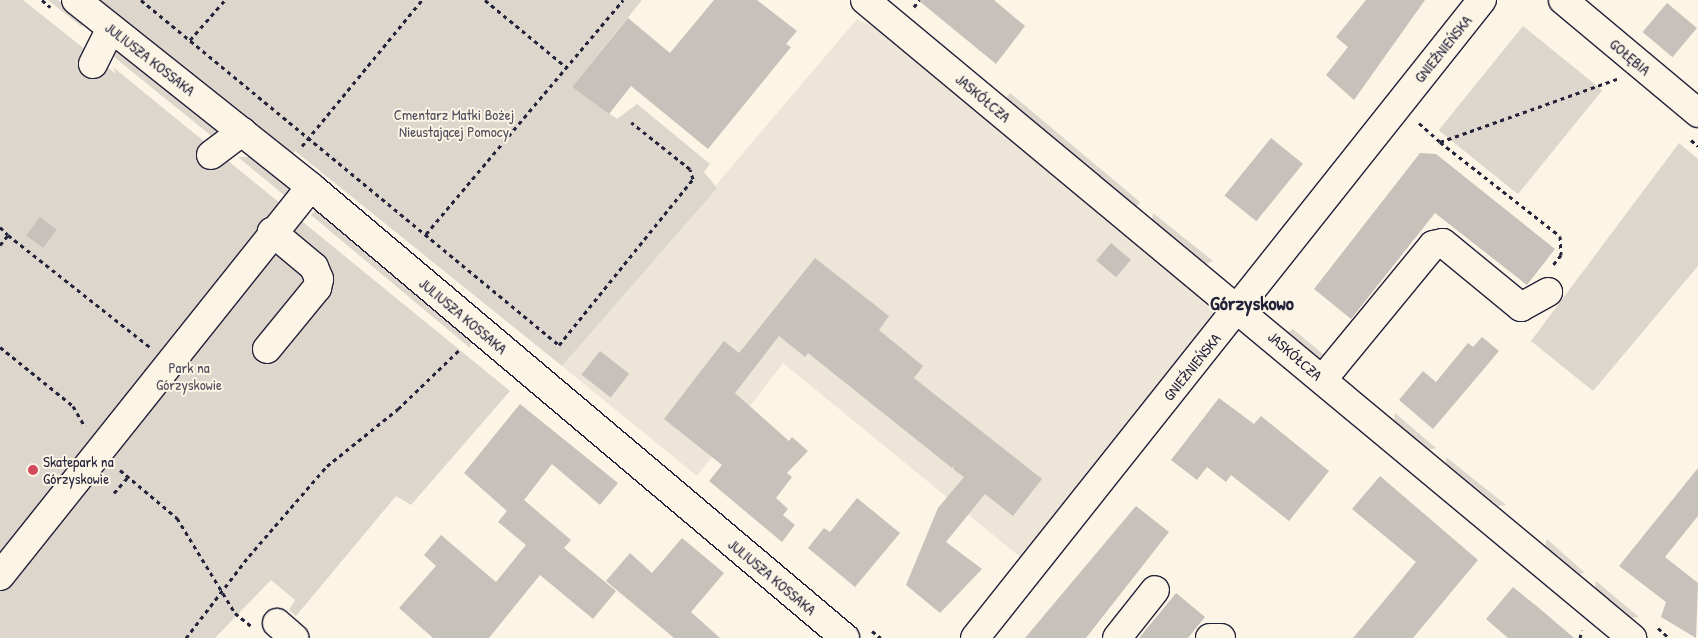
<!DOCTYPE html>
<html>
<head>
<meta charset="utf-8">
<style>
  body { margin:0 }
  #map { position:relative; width:1698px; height:638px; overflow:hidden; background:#fcf5e5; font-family:"Patrick Hand",sans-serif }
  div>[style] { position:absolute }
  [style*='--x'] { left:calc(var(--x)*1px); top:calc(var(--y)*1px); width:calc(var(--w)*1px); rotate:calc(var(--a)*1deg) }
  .built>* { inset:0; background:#ece5d8 }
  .green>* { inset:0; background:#dcd6cc; transform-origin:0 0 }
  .building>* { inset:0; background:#c6c1bb; transform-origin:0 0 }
  .path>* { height:3px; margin-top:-1.5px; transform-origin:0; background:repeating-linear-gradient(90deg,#22223b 0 4px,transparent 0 8px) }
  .roads { filter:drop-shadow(1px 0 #22223b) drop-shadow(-1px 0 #22223b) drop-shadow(0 1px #22223b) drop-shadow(0 -1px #22223b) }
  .minor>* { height:28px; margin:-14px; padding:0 14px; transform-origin:14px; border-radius:14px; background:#fcf5e5 }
  .dots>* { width:14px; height:14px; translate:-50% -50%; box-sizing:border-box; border:2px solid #fcf5e5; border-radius:50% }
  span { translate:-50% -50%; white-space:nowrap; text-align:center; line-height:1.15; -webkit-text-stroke:4px #fcf5e5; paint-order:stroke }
  .street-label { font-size:15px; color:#22223b }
  .park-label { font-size:15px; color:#504f5f }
  .poi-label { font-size:15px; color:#22223b }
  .left { translate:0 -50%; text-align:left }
  .district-label { font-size:20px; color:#22223b; font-weight:700 }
</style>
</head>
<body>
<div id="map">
  <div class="built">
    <div style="clip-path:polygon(857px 19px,927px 52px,1239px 308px,1031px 566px,783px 363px,697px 476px,562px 366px)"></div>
  </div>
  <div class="green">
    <div style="clip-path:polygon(0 0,23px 0,116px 74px,113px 67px,510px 391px,411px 505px,396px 496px,296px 616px,289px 610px,295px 600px,271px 580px,215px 638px,0 638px)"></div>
    <div style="clip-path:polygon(48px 0,58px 0,82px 19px,82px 27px)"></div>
    <div style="clip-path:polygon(89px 0,642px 0,572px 87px,617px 119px,637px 104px,710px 164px,704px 172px,717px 188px,562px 366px,295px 151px,287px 160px)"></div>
    <div style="left:1523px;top:26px;width:102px;height:134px;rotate:39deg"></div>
    <div style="left:116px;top:47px;width:133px;height:9px;rotate:39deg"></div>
    <div style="left:1010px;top:93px;width:170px;height:9px;rotate:40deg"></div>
    <div style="clip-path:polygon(1679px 143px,1698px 159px,1698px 266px,1593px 391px,1531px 341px)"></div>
    <div style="clip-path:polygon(238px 157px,249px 157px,281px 179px,290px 189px,290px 200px)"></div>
    <div style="clip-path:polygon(315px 210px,472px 339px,470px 348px,311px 215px)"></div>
    <div style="clip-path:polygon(1153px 213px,1213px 261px,1206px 264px,1152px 220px)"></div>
    <div style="clip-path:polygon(1293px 329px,1331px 361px,1321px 360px,1288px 332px)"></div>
    <div style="clip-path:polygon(1395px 413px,1436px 448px,1429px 450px,1394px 420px)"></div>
    <div style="clip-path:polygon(1446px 457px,1506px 505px,1498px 506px,1446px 463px)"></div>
    <div style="clip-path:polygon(1547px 539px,1585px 573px,1580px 574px,1545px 546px)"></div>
    <div style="clip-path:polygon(1596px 581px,1639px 617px,1632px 618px,1595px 588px)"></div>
  </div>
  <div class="building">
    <div style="clip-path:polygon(714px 0,757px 0,797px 31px,786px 44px,791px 47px,708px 149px,631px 86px,609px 114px,572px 87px,628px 18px,670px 53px)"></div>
    <div style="clip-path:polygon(918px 0,994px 0,1025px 26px,996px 64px)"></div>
    <div style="clip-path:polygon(1366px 0,1425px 0,1354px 100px,1326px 75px,1348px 47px,1336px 37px)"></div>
    <div style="left:1667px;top:3px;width:39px;height:38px;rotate:40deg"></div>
    <div style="left:1271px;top:138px;width:41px;height:74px;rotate:39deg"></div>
    <div style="clip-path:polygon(1420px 153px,1436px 154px,1555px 249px,1527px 285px,1435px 213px,1351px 319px,1314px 289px)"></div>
    <div style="left:40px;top:217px;width:21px;height:23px;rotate:37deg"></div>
    <div style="left:1111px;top:243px;width:26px;height:23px;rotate:40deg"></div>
    <div style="clip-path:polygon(815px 258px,889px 316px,879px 330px,923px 366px,914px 378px,1042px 479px,1013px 516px,985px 494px,946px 542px,982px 569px,940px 613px,906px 585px,938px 508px,964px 477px,953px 469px,955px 464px,952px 468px,808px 353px,805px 357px,779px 336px,735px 393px,789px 441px,792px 437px,808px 451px,787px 473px,792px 477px,776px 498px,788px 509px,783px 515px,795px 525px,782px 542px,709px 481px,722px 465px,664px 419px,724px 341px,739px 353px)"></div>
    <div style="clip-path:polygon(1482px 337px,1499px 351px,1433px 429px,1399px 400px,1423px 371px,1436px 382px,1468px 343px,1473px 347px)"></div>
    <div style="left:600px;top:351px;width:37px;height:30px;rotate:38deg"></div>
    <div style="clip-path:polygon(1219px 398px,1254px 424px,1261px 416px,1329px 471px,1289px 521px,1231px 475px,1226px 482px,1207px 467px,1197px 480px,1171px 460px)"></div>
    <div style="clip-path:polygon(520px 404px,618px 483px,600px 505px,552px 464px,524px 500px,571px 540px,564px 548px,616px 591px,593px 619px,540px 575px,489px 638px,433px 638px,399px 608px,436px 566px,424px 555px,441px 535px,496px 582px,526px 545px,498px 522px,507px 511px,464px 473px)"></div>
    <div style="clip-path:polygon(1698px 468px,1698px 516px,1665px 557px,1698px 583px,1696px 638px,1661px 617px,1666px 602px,1619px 566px)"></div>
    <div style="clip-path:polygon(1380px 476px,1478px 560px,1413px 638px,1353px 638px,1416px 562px,1352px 509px)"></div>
    <div style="clip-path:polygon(857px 498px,900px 533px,855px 587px,808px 548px,824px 528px,830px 532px)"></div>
    <div style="clip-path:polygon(1136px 506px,1169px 532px,1086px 638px,1025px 638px)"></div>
    <div style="clip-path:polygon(682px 538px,724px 573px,691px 612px,720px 638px,674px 638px,606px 581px,630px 553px,652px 573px)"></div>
    <div style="clip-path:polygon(1513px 587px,1539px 608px,1574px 638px,1508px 638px,1486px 619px)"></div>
    <div style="clip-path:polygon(1176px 593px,1205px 617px,1188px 638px,1139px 638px)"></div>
  </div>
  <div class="path">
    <div style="--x:42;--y:0;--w:11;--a:41"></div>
    <div style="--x:141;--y:0;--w:542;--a:39.53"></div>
    <div style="--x:559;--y:345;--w:213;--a:-51.1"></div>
    <div style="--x:693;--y:179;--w:10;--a:-107"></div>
    <div style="--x:690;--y:169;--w:75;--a:-141.5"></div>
    <div style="--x:485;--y:0;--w:105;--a:39.6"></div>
    <div style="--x:914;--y:7;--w:9;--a:-54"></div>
    <div style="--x:190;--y:40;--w:53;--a:-48.8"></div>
    <div style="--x:1419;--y:123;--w:28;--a:42"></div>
    <div style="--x:1440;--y:142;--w:188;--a:-19.6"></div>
    <div style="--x:1691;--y:140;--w:9;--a:41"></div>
    <div style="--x:1440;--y:142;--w:152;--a:38.1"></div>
    <div style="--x:1560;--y:236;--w:19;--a:87"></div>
    <div style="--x:1561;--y:255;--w:13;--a:129"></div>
    <div style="--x:302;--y:146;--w:189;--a:-50.6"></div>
    <div style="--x:0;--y:227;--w:11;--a:45"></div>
    <div style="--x:426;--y:234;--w:306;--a:-49.9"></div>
    <div style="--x:0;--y:245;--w:13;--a:-51"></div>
    <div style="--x:8;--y:235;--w:181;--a:38.3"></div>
    <div style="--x:0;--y:347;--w:94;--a:38.9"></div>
    <div style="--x:73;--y:406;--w:24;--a:60"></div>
    <div style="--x:120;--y:470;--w:75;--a:40.1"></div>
    <div style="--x:177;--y:518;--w:111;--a:58.6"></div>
    <div style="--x:235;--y:613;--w:21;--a:39"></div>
    <div style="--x:114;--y:493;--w:21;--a:-49"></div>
    <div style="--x:1658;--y:628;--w:15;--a:42"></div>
    <div style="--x:872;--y:631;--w:11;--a:38"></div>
    <div style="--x:186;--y:638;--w:103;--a:-52.5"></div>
    <div style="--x:249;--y:556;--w:119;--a:-49.1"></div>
    <div style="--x:327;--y:466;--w:91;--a:-38.8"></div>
    <div style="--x:398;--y:409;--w:85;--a:-44"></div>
    <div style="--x:1580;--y:638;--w:8;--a:-76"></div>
  </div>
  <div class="roads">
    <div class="minor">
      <div style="--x:76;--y:0;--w:300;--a:38.5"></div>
      <div style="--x:311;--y:187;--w:699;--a:40.18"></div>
      <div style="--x:865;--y:0;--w:998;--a:39.75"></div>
      <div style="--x:1563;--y:0;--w:176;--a:39.9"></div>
      <div style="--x:93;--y:64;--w:40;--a:-63.4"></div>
      <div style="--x:211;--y:155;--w:39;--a:-37"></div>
      <div style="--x:267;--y:349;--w:79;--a:-50.7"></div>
      <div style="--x:317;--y:288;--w:9;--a:-77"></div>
      <div style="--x:319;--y:279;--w:13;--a:-113"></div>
      <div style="--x:314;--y:267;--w:55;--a:-140.2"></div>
      <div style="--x:1323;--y:379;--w:173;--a:-50.6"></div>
      <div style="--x:1433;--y:245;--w:10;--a:-11"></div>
      <div style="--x:1443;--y:243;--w:101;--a:39.4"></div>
      <div style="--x:1521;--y:307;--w:31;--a:-29"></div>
      <div style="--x:0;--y:576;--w:498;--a:-51.4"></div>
      <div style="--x:277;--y:623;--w:23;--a:41"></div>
      <div style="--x:975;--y:638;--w:815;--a:-51.53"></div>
      <div style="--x:1117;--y:638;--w:61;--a:-51.6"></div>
      <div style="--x:1210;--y:638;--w:11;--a:0"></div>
    </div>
  </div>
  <div class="dots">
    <div style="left:33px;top:470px;background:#d1495b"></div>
  </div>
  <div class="street-label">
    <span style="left:1443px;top:49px;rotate:-51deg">GNIEŹNIEŃSKA</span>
    <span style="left:1630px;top:57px;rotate:40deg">GOŁĘBIA</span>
    <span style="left:150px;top:59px;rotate:38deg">JULIUSZA KOSSAKA</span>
    <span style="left:983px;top:98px;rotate:40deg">JASKÓŁCZA</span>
    <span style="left:463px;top:316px;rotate:40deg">JULIUSZA KOSSAKA</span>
    <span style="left:1295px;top:356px;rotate:41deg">JASKÓŁCZA</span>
    <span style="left:1192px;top:367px;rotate:-51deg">GNIEŹNIEŃSKA</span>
    <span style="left:772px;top:577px;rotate:40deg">JULIUSZA KOSSAKA</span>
  </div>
  <div class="park-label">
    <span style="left:454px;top:123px">Cmentarz Matki Bożej<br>Nieustającej Pomocy</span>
    <span style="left:189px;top:376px">Park na<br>Górzyskowie</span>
  </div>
  <div class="poi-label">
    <span class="left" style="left:43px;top:470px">Skatepark na<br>Górzyskowie</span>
  </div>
  <div class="district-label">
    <span style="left:1252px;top:302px">Górzyskowo</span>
  </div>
</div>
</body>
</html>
